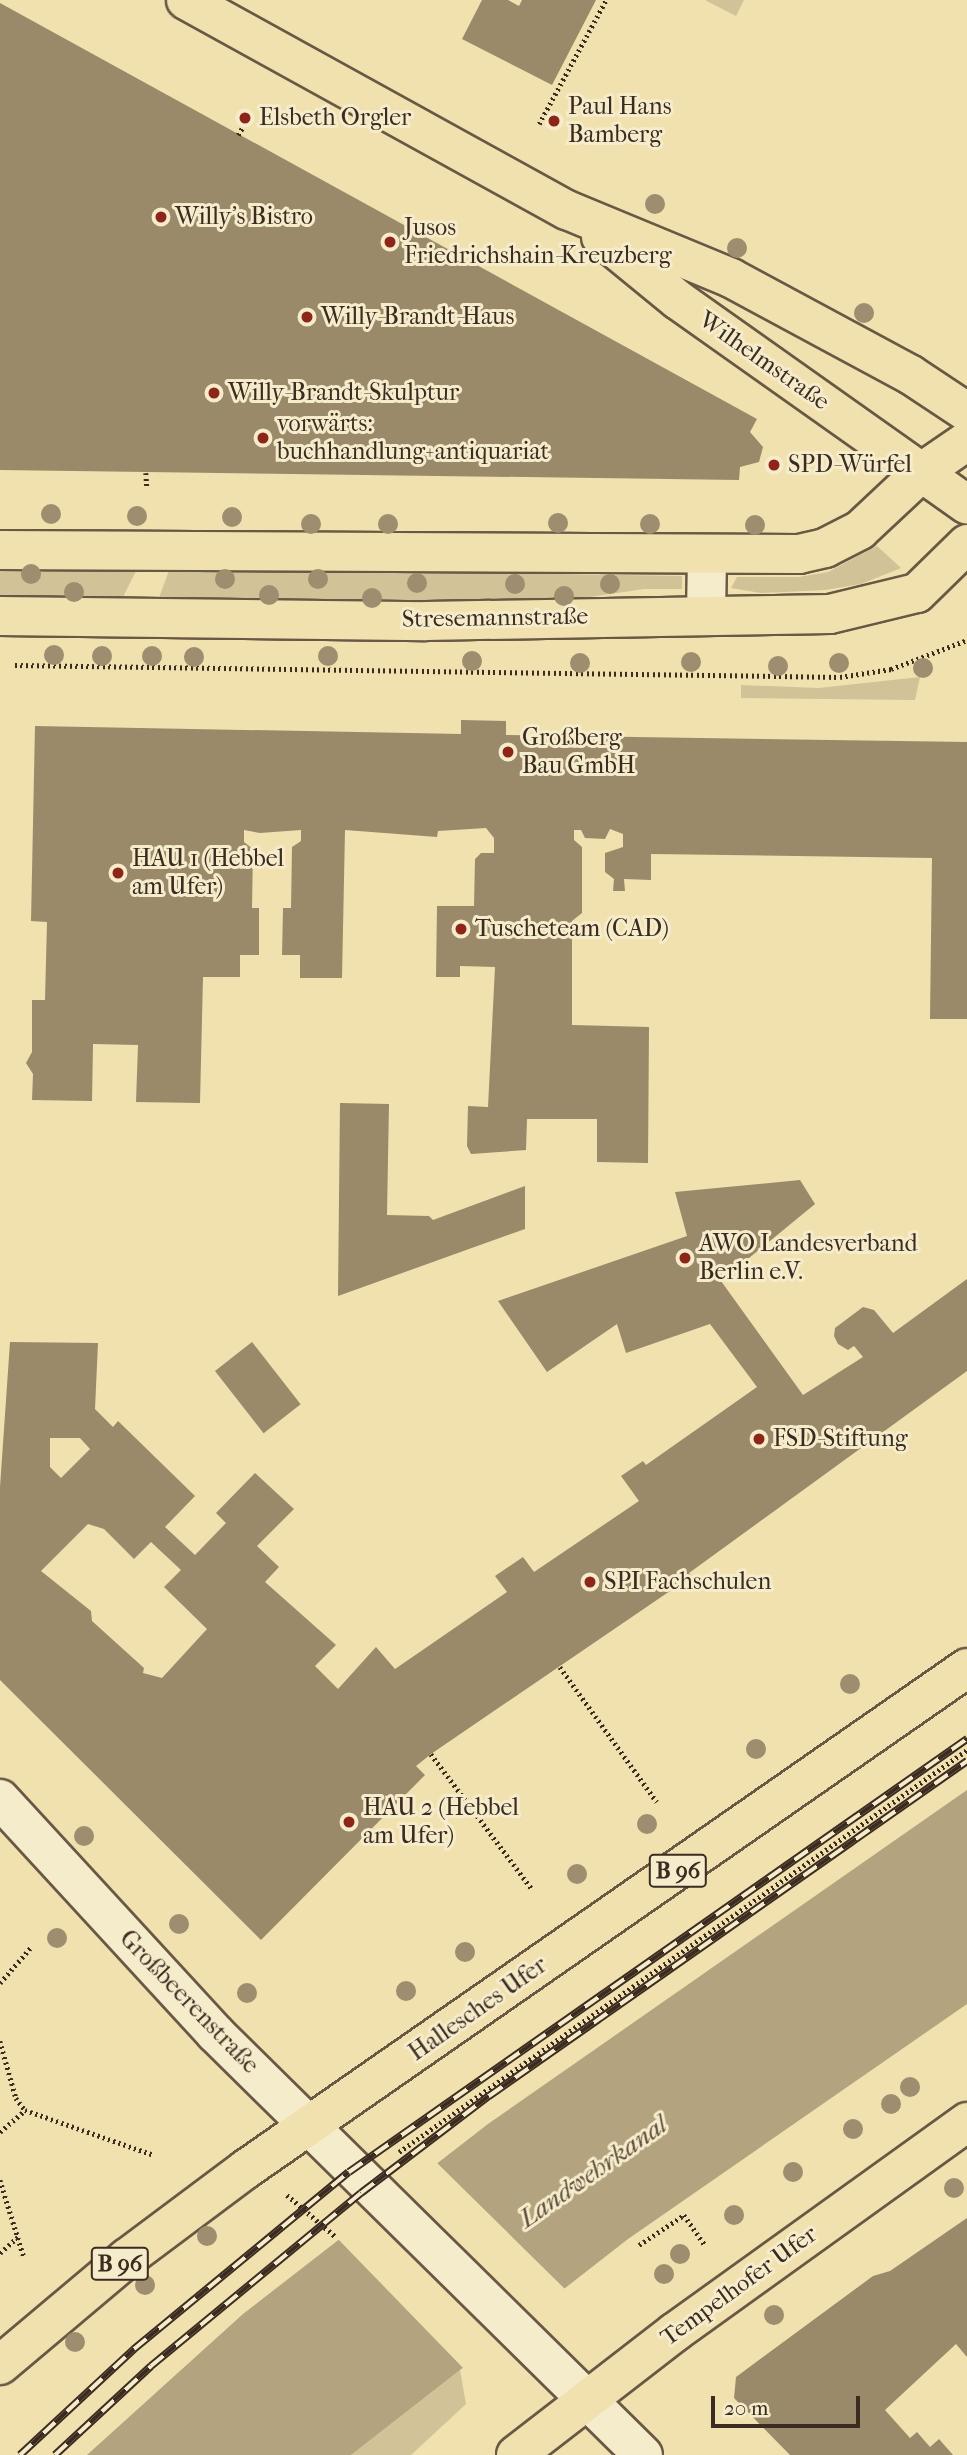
<!DOCTYPE html>
<html>
<head>
<meta charset="utf-8">
<style>
  body { margin:0 }
  #map { position:relative; width:967px; height:2455px; overflow:hidden; background:#f0e1af; font-family:"IM FELL French Canon",serif }
  div>[style] { position:absolute }
  [style*='--x'] { left:calc(var(--x)*1px); top:calc(var(--y)*1px); width:calc(var(--w)*1px); rotate:calc(var(--a)*1deg) }
  .green>* { inset:0; background:#d1c297 }
  .water>* { inset:0; background:#b3a37e }
  .pier>* { inset:0; background:#f0e1af }
  .building>* { inset:0; background:#9a8a6a; transform-origin:0 0 }
  .path>* { height:4.5px; margin-top:-2.25px; transform-origin:0; background:repeating-linear-gradient(90deg,#3c2b20 0 2px,transparent 0 5.5px) }
  .roads { filter:drop-shadow(2px 0 #695844) drop-shadow(-2px 0 #695844) drop-shadow(0 2px #695844) drop-shadow(0 -2px #695844) }
  .minor>* { height:38px; margin:-19px; padding:0 19px; transform-origin:19px; border-radius:19px; background:#f5eccb }
  .major>* { height:38px; margin:-19px; padding:0 19px; transform-origin:19px; border-radius:19px; background:#f0e1af }
  .rail>* { height:8px; margin-top:-4px; transform-origin:0; background:repeating-linear-gradient(90deg,#f5eccb 0 16px,#3c2b20 0 32px); box-sizing:border-box; border-block:2px solid #3c2b20 }
  .trees>* { width:20px; height:20px; margin:-10px; border-radius:50%; background:#9e8d6e }
  .dots>* { width:19px; height:19px; translate:-50% -50%; box-sizing:border-box; border:4px solid #f5eccb; border-radius:50% }
  span { translate:-50% -50%; white-space:nowrap; text-align:center; line-height:1.15; -webkit-text-stroke:6px #f5eccb; paint-order:stroke }
  .shield-label span { padding:2px 5px; background:#f5eccb; border:2px solid; border-radius:5px; -webkit-text-stroke-width:0 }
  .shield-label { font-size:23px; color:#3c2b20; font-weight:700 }
  .poi-label { font-size:24px; color:#3c2b20 }
  .left { translate:0 -50%; text-align:left }
  .street-label { font-size:24px; color:#3c2b20 }
  .water-label { font-size:26px; color:#604f3c; font-style:italic }
  .scale { position:absolute; left:711px; top:2396px; width:149px; height:32px; box-sizing:border-box; border:4px solid #3c2b20; border-top:0; padding-left:9px; font-size:21px; line-height:24px; white-space:nowrap; color:#3c2b20; -webkit-text-stroke:5px #f5eccb; paint-order:stroke }
</style>
</head>
<body>
<div id="map">
  <div class="green">
    <div style="clip-path:polygon(705px 0,744px 0,736px 16px)"></div>
    <div style="clip-path:polygon(877px 546px,901px 568px,861px 584px,825px 590px,761px 593px,731px 588px,737px 577px,799px 577px,828px 572px)"></div>
    <div style="clip-path:polygon(0 568px,137px 569px,120px 603px,0 603px)"></div>
    <div style="clip-path:polygon(170px 568px,682px 576px,682px 589px,644px 589px,515px 608px,157px 603px)"></div>
    <div style="clip-path:polygon(920px 677px,915px 700px,741px 698px,741px 685px,819px 688px)"></div>
    <div style="clip-path:polygon(460px 2370px,466px 2404px,411px 2455px,351px 2455px)"></div>
  </div>
  <div class="water">
    <div style="clip-path:polygon(967px 1790px,967px 2004px,628px 2239px,351px 2455px,87px 2455px,243px 2314px,488px 2124px)"></div>
  </div>
  <div class="pier">
    <div style="clip-path:polygon(435px 2161px,567px 2291px,465px 2370px,336px 2237px)"></div>
  </div>
  <div class="building">
    <div style="clip-path:polygon(482px 0,508px 0,519px 6px,522px 0,596px 0,552px 85px,462px 39px)"></div>
    <div style="clip-path:polygon(0 3px,757px 419px,750px 432px,763px 447px,759px 462px,740px 467px,739px 480px,0 470px)"></div>
    <div style="clip-path:polygon(461px 720px,506px 721px,506px 735px,967px 742px,967px 1019px,930px 1019px,932px 858px,651px 854px,651px 880px,624px 879px,625px 891px,613px 891px,614px 879px,605px 872px,605px 853px,623px 847px,623px 834px,610px 829px,605px 839px,585px 838px,581px 830px,574px 830px,574px 840px,582px 847px,582px 913px,572px 921px,572px 1025px,649px 1027px,648px 1163px,597px 1162px,597px 1119px,527px 1119px,526px 1150px,471px 1154px,467px 1146px,468px 1106px,488px 1107px,495px 967px,460px 966px,460px 977px,436px 977px,437px 906px,474px 906px,475px 859px,481px 853px,494px 853px,494px 838px,486px 828px,438px 831px,437px 837px,345px 830px,342px 978px,300px 978px,300px 955px,282px 955px,283px 908px,291px 908px,292px 847px,301px 841px,301px 830px,260px 833px,244px 830px,244px 842px,253px 849px,252px 908px,259px 908px,259px 955px,240px 955px,240px 977px,203px 977px,200px 1103px,136px 1102px,138px 1045px,93px 1044px,92px 1101px,32px 1100px,33px 1074px,26px 1063px,32px 1052px,32px 1000px,45px 1000px,47px 922px,31px 921px,35px 726px,461px 734px)"></div>
    <div style="clip-path:polygon(340px 1103px,389px 1104px,387px 1215px,429px 1216px,433px 1220px,525px 1186px,525px 1229px,338px 1296px)"></div>
    <div style="clip-path:polygon(evenodd,800px 1180px,815px 1204px,721px 1281px,803px 1395px,863px 1357px,854px 1346px,848px 1350px,838px 1344px,834px 1336px,835px 1328px,863px 1307px,874px 1310px,893px 1333px,967px 1279px,967px 1371px,689px 1573px,692px 1576px,431px 1754px,416px 1766px,425px 1775px,261px 1940px,0 1680px,0 1487px,10px 1342px,98px 1343px,95px 1409px,113px 1427px,118px 1421px,195px 1496px,165px 1527px,195px 1555px,226px 1523px,216px 1513px,255px 1473px,294px 1509px,257px 1546px,279px 1567px,265px 1582px,336px 1645px,315px 1666px,338px 1689px,376px 1647px,395px 1669px,507px 1592px,495px 1576px,523px 1557px,534px 1572px,639px 1501px,621px 1476px,643px 1461px,646px 1465px,757px 1387px,710px 1324px,626px 1353px,617px 1324px,547px 1372px,498px 1301px,687px 1236px,675px 1192px,800px 1180px,50px 1438px,80px 1438px,90px 1449px,61px 1478px,50px 1467px,50px 1438px,800px 1180px,88px 1524px,104px 1529px,134px 1559px,151px 1542px,181px 1570px,164px 1587px,207px 1629px,162px 1678px,143px 1673px,144px 1668px,92px 1621px,91px 1611px,41px 1571px,88px 1524px)"></div>
    <div style="left:252px;top:1342px;width:79px;height:47px;rotate:52deg"></div>
    <div style="clip-path:polygon(967px 2218px,967px 2357px,956px 2344px,885px 2410px,910px 2438px,917px 2432px,930px 2447px,939px 2439px,953px 2455px,790px 2455px,734px 2398px,736px 2377px,873px 2276px,890px 2271px)"></div>
  </div>
  <div class="path">
    <div style="--x:539;--y:124;--w:141;--a:-61.6"></div>
    <div style="--x:238;--y:135;--w:21;--a:-59"></div>
    <div style="--x:146;--y:473;--w:16;--a:86"></div>
    <div style="--x:15;--y:665;--w:825;--a:0.83"></div>
    <div style="--x:840;--y:677;--w:52;--a:-8.9"></div>
    <div style="--x:891;--y:669;--w:81;--a:-20.9"></div>
    <div style="--x:560;--y:1667;--w:166;--a:54.3"></div>
    <div style="--x:431;--y:1754;--w:169;--a:53.2"></div>
    <div style="--x:0;--y:1983;--w:49;--a:-49.1"></div>
    <div style="--x:0;--y:2041;--w:59;--a:74.3"></div>
    <div style="--x:16;--y:2098;--w:15;--a:53"></div>
    <div style="--x:0;--y:2132;--w:33;--a:-41"></div>
    <div style="--x:25;--y:2110;--w:137;--a:19.2"></div>
    <div style="--x:399;--y:2152;--w:696;--a:-35.29"></div>
    <div style="--x:0;--y:2180;--w:81;--a:72.7"></div>
    <div style="--x:287;--y:2195;--w:65;--a:40.6"></div>
    <div style="--x:639;--y:2245;--w:54;--a:-33.7"></div>
    <div style="--x:684;--y:2215;--w:37;--a:55"></div>
    <div style="--x:0;--y:2253;--w:24;--a:-42"></div>
  </div>
  <div class="roads">
    <div class="minor">
      <div style="--x:706;--y:614;--w:59;--a:-89"></div>
      <div style="--x:0;--y:1799;--w:318;--a:47.4"></div>
      <div style="--x:215;--y:2033;--w:601;--a:44.6"></div>
    </div>
    <div class="major">
      <div style="--x:186;--y:0;--w:435;--a:28.9"></div>
      <div style="--x:567;--y:210;--w:178;--a:22.5"></div>
      <div style="--x:731;--y:278;--w:204;--a:28.3"></div>
      <div style="--x:911;--y:375;--w:67;--a:33.5"></div>
      <div style="--x:601;--y:237;--w:99;--a:39.3"></div>
      <div style="--x:678;--y:300;--w:354;--a:35.3"></div>
      <div style="--x:0;--y:550;--w:799;--a:0.29"></div>
      <div style="--x:799;--y:554;--w:27;--a:-13"></div>
      <div style="--x:825;--y:548;--w:39;--a:-27"></div>
      <div style="--x:860;--y:530;--w:85;--a:-43.1"></div>
      <div style="--x:922;--y:472;--w:55;--a:-34.6"></div>
      <div style="--x:0;--y:616;--w:426;--a:0.7"></div>
      <div style="--x:426;--y:621;--w:404;--a:-1"></div>
      <div style="--x:830;--y:614;--w:89;--a:-13.6"></div>
      <div style="--x:917;--y:593;--w:70;--a:-44.4"></div>
      <div style="--x:0;--y:2365;--w:166;--a:-40.1"></div>
      <div style="--x:127;--y:2258;--w:149;--a:-36.8"></div>
      <div style="--x:246;--y:2169;--w:878;--a:-34.79"></div>
      <div style="--x:516;--y:2455;--w:201;--a:-37.7"></div>
      <div style="--x:675;--y:2332;--w:360;--a:-35.7"></div>
    </div>
  </div>
  <div class="rail">
    <div style="--x:20;--y:2455;--w:156;--a:-42.9"></div>
    <div style="--x:134;--y:2349;--w:278;--a:-39.5"></div>
    <div style="--x:349;--y:2172;--w:755;--a:-35.02"></div>
    <div style="--x:55;--y:2455;--w:131;--a:-42.8"></div>
    <div style="--x:151;--y:2366;--w:272;--a:-39.5"></div>
    <div style="--x:361;--y:2193;--w:161;--a:-37.2"></div>
    <div style="--x:489;--y:2096;--w:584;--a:-35.02"></div>
  </div>
  <div class="trees">
    <div style="left:655px;top:204px"></div>
    <div style="left:737px;top:248px"></div>
    <div style="left:864px;top:313px"></div>
    <div style="left:51px;top:514px"></div>
    <div style="left:137px;top:516px"></div>
    <div style="left:232px;top:517px"></div>
    <div style="left:558px;top:523px"></div>
    <div style="left:311px;top:524px"></div>
    <div style="left:388px;top:524px"></div>
    <div style="left:650px;top:524px"></div>
    <div style="left:755px;top:525px"></div>
    <div style="left:31px;top:574px"></div>
    <div style="left:225px;top:579px"></div>
    <div style="left:318px;top:579px"></div>
    <div style="left:417px;top:583px"></div>
    <div style="left:515px;top:584px"></div>
    <div style="left:610px;top:584px"></div>
    <div style="left:74px;top:592px"></div>
    <div style="left:269px;top:595px"></div>
    <div style="left:564px;top:596px"></div>
    <div style="left:372px;top:598px"></div>
    <div style="left:54px;top:655px"></div>
    <div style="left:102px;top:656px"></div>
    <div style="left:152px;top:656px"></div>
    <div style="left:328px;top:656px"></div>
    <div style="left:194px;top:657px"></div>
    <div style="left:472px;top:661px"></div>
    <div style="left:691px;top:662px"></div>
    <div style="left:580px;top:663px"></div>
    <div style="left:839px;top:663px"></div>
    <div style="left:778px;top:666px"></div>
    <div style="left:923px;top:668px"></div>
    <div style="left:850px;top:1684px"></div>
    <div style="left:756px;top:1749px"></div>
    <div style="left:647px;top:1824px"></div>
    <div style="left:84px;top:1836px"></div>
    <div style="left:577px;top:1874px"></div>
    <div style="left:179px;top:1924px"></div>
    <div style="left:57px;top:1938px"></div>
    <div style="left:465px;top:1952px"></div>
    <div style="left:406px;top:1991px"></div>
    <div style="left:247px;top:1993px"></div>
    <div style="left:910px;top:2087px"></div>
    <div style="left:891px;top:2104px"></div>
    <div style="left:853px;top:2129px"></div>
    <div style="left:793px;top:2172px"></div>
    <div style="left:954px;top:2188px"></div>
    <div style="left:734px;top:2215px"></div>
    <div style="left:207px;top:2236px"></div>
    <div style="left:680px;top:2254px"></div>
    <div style="left:664px;top:2274px"></div>
    <div style="left:145px;top:2285px"></div>
    <div style="left:774px;top:2315px"></div>
    <div style="left:75px;top:2342px"></div>
  </div>
  <div class="dots">
    <div style="left:245px;top:118px;background:#8f2418"></div>
    <div style="left:554px;top:121px;background:#8f2418"></div>
    <div style="left:161px;top:217px;background:#8f2418"></div>
    <div style="left:390px;top:242px;background:#8f2418"></div>
    <div style="left:307px;top:317px;background:#8f2418"></div>
    <div style="left:214px;top:393px;background:#8f2418"></div>
    <div style="left:263px;top:438px;background:#8f2418"></div>
    <div style="left:774px;top:465px;background:#8f2418"></div>
    <div style="left:508px;top:752px;background:#8f2418"></div>
    <div style="left:118px;top:873px;background:#8f2418"></div>
    <div style="left:461px;top:929px;background:#8f2418"></div>
    <div style="left:685px;top:1258px;background:#8f2418"></div>
    <div style="left:759px;top:1439px;background:#8f2418"></div>
    <div style="left:590px;top:1582px;background:#8f2418"></div>
    <div style="left:349px;top:1822px;background:#8f2418"></div>
  </div>
  <div class="shield-label">
    <span style="left:678px;top:1871px">B 96</span>
    <span style="left:120px;top:2264px">B 96</span>
  </div>
  <div class="poi-label">
    <span class="left" style="left:568px;top:121px">Paul Hans<br>Bamberg</span>
    <span class="left" style="left:259px;top:118px">Elsbeth Orgler</span>
    <span class="left" style="left:175px;top:217px">Willy's Bistro</span>
    <span class="left" style="left:404px;top:242px">Jusos<br>Friedrichshain-Kreuzberg</span>
    <span class="left" style="left:321px;top:317px">Willy-Brandt-Haus</span>
    <span class="left" style="left:228px;top:393px">Willy-Brandt-Skulptur</span>
    <span class="left" style="left:277px;top:438px">vorwärts:<br>buchhandlung+antiquariat</span>
    <span class="left" style="left:788px;top:465px">SPD-Würfel</span>
    <span class="left" style="left:522px;top:752px">Großberg<br>Bau GmbH</span>
    <span class="left" style="left:132px;top:873px">HAU 1 (Hebbel<br>am Ufer)</span>
    <span class="left" style="left:475px;top:929px">Tuscheteam (CAD)</span>
    <span class="left" style="left:699px;top:1258px">AWO Landesverband<br>Berlin e.V.</span>
    <span class="left" style="left:773px;top:1439px">FSD-Stiftung</span>
    <span class="left" style="left:604px;top:1582px">SPI Fachschulen</span>
    <span class="left" style="left:363px;top:1822px">HAU 2 (Hebbel<br>am Ufer)</span>
  </div>
  <div class="street-label">
    <span style="left:764px;top:361px;rotate:35deg">Wilhelmstraße</span>
    <span style="left:495px;top:618px;rotate:-1deg">Stresemannstraße</span>
    <span style="left:189px;top:2002px;rotate:46deg">Großbeerenstraße</span>
    <span style="left:478px;top:2009px;rotate:-35deg">Hallesches Ufer</span>
    <span style="left:739px;top:2286px;rotate:-36deg">Tempelhofer Ufer</span>
  </div>
  <div class="water-label">
    <span style="left:593px;top:2172px;rotate:-35deg">Landwehrkanal</span>
  </div>
  <div class="scale">20 m</div>
</div>
</body>
</html>
